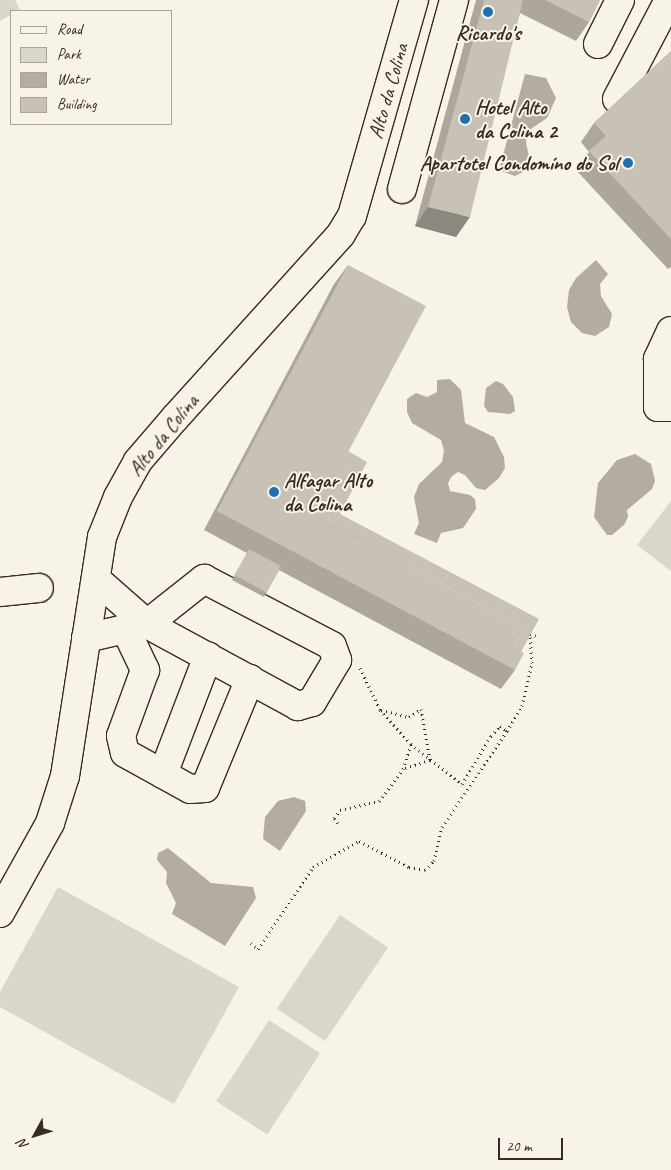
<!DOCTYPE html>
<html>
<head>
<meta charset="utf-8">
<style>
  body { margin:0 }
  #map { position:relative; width:671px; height:1170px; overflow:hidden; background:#f7f3e8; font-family:Caveat,sans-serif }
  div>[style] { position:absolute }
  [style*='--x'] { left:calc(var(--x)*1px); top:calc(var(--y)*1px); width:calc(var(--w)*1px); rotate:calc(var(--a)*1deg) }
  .green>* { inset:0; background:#dbd6cb; transform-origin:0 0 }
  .water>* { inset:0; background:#b4aca0 }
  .path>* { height:3px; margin-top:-1.5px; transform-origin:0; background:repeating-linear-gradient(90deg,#3b2a1e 0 1px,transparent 0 5px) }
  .roads { filter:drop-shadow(1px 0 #3b2a1e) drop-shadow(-1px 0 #3b2a1e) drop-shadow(0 1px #3b2a1e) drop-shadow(0 -1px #3b2a1e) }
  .minor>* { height:28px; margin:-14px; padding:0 14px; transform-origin:14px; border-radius:14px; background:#f7f3e8 }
  .wall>* { inset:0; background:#aca69d }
  .shaded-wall>* { inset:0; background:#8c877f }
  .building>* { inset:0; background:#c8c1b6; transform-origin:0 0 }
  .dots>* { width:14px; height:14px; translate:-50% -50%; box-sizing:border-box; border:2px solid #f7f3e8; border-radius:50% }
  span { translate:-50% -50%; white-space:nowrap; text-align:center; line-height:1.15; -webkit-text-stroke:4px #f7f3e8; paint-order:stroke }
  .poi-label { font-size:21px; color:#3b2a1e; font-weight:700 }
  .left { translate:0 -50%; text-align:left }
  .right { translate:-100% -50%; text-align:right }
  .street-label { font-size:21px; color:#3b2a1e }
  .legend { position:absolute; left:10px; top:10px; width:162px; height:115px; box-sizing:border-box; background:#f7f3e8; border:1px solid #aca397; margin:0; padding:6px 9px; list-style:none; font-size:15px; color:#3b2a1e }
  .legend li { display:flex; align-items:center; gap:10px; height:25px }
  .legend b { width:25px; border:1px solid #aca397 }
  .north { position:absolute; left:10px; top:1110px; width:50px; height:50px; -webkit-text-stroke:4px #f7f3e8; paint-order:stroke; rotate:231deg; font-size:14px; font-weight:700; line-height:20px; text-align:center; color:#3b2a1e }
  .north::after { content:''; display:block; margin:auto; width:18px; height:22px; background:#3b2a1e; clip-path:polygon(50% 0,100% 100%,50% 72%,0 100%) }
  .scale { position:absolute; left:498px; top:1138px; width:65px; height:22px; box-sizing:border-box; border:2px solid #3b2a1e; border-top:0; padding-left:6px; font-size:15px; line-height:18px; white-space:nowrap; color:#3b2a1e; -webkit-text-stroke:4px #f7f3e8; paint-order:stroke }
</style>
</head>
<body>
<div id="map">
  <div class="green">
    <div style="clip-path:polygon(0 0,15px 0,20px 10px,11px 11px,11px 15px,0 21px)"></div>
    <div style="clip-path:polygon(671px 501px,671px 571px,637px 545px)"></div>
    <div style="clip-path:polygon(58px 887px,239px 987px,174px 1104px,0 1007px,0 992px)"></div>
    <div style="left:340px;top:915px;width:58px;height:113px;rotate:34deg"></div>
    <div style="left:269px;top:1020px;width:61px;height:97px;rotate:33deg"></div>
  </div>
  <div class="water">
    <div style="clip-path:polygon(525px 74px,546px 78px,556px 98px,547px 118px,528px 131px,526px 143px,530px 161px,525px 171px,515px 176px,499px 170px)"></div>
    <div style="clip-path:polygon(596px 260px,608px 274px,600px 284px,601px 296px,612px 314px,609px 327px,595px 336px,582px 333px,571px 322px,567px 307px,569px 290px,576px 278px)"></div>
    <div style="clip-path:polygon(450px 379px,461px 390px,465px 423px,494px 437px,504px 457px,505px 468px,499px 478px,485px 490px,476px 488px,465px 475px,458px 472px,452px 476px,448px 483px,450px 491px,470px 495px,475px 499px,476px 509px,463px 528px,441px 533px,437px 543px,414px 534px,419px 523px,414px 497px,419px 484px,442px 462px,444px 450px,441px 440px,412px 423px,407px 412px,407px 399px,416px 393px,427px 397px,437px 392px,437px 380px)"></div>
    <div style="clip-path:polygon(496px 381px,503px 384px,513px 397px,515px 411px,510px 414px,488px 412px,484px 406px,486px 388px)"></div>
    <div style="clip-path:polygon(635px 454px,651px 464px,655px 481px,652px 489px,627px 510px,628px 517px,624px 525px,612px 535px,607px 535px,594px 517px,598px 483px,617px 460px)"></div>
    <div style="clip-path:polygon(294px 797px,305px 801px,306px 811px,280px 851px,263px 839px,265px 817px,278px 801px)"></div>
    <div style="clip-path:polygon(168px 848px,211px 883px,253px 887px,256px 898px,225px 946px,172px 914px,176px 903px,166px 883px,167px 872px,157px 860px,158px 853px)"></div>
  </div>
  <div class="path">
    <div style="--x:360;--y:668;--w:47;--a:64.5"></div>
    <div style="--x:380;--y:710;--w:46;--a:47.6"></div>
    <div style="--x:411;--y:744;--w:65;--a:38.1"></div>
    <div style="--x:462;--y:784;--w:56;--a:-58.9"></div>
    <div style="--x:491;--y:736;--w:13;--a:-48"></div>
    <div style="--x:500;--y:726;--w:9;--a:36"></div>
    <div style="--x:507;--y:731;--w:29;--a:-59"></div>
    <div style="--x:522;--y:706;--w:44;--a:-76.9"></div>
    <div style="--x:532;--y:663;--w:29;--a:-94"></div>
    <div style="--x:530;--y:634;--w:6;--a:18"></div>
    <div style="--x:381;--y:710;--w:29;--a:14"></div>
    <div style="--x:409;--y:717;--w:14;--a:-34"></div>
    <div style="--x:421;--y:709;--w:52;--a:80"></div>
    <div style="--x:430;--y:760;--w:28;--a:162"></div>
    <div style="--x:338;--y:823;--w:6;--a:-129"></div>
    <div style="--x:334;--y:818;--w:10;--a:-53"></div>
    <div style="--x:340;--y:810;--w:40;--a:-13"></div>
    <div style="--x:379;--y:801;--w:40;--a:-53"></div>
    <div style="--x:403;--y:769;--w:26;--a:-72"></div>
    <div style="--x:251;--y:943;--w:9;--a:41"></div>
    <div style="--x:258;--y:949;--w:99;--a:-56.1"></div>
    <div style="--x:313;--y:867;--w:53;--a:-29.5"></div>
    <div style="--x:359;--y:841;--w:56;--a:27.5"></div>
    <div style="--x:409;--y:867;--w:16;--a:11"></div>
    <div style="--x:425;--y:870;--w:13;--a:-45"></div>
    <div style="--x:434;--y:861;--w:35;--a:-77"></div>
    <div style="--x:442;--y:827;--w:116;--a:-55.9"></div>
  </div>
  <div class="roads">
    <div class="minor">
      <div style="--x:598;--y:44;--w:49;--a:-63.4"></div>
      <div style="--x:617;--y:99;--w:112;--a:-62.3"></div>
      <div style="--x:402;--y:189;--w:196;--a:-74.6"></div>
      <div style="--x:671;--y:331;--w:31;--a:115"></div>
      <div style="--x:658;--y:359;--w:48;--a:90"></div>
      <div style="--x:658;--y:407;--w:13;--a:0"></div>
      <div style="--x:0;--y:592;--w:39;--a:-6"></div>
      <div style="--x:125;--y:628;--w:47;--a:64.5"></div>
      <div style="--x:145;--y:670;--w:70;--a:110"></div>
      <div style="--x:121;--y:736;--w:17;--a:77"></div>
      <div style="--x:125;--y:753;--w:74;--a:29"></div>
      <div style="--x:190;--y:789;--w:15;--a:-4"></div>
      <div style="--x:205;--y:788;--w:118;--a:-67.6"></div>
      <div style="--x:86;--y:638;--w:63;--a:-12.9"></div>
      <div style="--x:147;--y:624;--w:73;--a:-38.3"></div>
      <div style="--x:204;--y:579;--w:144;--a:27.6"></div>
      <div style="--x:332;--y:646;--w:15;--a:70"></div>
      <div style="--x:337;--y:660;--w:49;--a:120.8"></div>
      <div style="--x:312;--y:702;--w:15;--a:164"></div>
      <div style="--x:298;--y:706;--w:172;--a:-151.5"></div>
      <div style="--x:147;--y:624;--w:67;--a:-138.7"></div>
      <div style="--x:163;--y:774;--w:126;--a:-69.1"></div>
      <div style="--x:0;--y:913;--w:103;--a:-60.9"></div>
      <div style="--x:50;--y:823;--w:49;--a:-72.3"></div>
      <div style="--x:65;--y:776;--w:242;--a:-81.2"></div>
      <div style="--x:102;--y:537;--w:43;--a:-68.2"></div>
      <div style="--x:118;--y:497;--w:41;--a:-60.9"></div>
      <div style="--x:138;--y:461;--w:57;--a:-49.3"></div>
      <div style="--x:175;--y:418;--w:248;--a:-47.9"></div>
      <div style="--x:341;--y:234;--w:21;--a:-59"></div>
      <div style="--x:352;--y:216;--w:225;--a:-74"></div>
    </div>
  </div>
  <div class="wall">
    <div style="clip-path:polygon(476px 0,600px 0,589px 22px,576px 41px,520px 13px,456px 237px,415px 226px)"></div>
    <div style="clip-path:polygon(671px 51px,671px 267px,668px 269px,576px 170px,589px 152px,581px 142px,594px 123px)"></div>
    <div style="clip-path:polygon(348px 265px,348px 451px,340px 514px,521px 652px,515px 670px,501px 689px,279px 570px,264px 597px,232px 580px,247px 553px,204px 530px,334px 284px)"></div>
  </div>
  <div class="shaded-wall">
    <div style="clip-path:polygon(428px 207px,470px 217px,456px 237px,415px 226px)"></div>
  </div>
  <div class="building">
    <div style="clip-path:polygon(484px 0,523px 0,470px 217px,428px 207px)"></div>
    <div style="clip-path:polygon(545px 0,600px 0,589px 22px)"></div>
    <div style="clip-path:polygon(671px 51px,671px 239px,589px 151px,606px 136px,594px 123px)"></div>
    <div style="clip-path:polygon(348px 265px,426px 306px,314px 516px,524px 628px,514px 648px,524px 653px,515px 670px,217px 511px)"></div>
    <div style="clip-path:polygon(348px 451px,367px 462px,340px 514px,539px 619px,521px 652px,514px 648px,524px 628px,314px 516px)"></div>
    <div style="left:249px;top:549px;width:36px;height:30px;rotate:28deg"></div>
  </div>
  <div class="dots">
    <div style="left:488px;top:12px;background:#1f6fb2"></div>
    <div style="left:465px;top:119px;background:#1f6fb2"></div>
    <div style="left:628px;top:163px;background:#1f6fb2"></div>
    <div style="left:274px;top:492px;background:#1f6fb2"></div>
  </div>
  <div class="poi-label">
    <span style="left:488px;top:33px">Ricardo's</span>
    <span class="left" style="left:475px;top:119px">Hotel Alto<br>da Colina 2</span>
    <span class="right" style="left:618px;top:163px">Apartotel Condomíno do Sol</span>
    <span class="left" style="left:284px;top:492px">Alfagar Alto<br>da Colina</span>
  </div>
  <div class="street-label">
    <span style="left:388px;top:91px;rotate:-74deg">Alto da Colina</span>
    <span style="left:163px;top:435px;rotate:-51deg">Alto da Colina</span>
  </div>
  <ul class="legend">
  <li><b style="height:6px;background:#f7f3e8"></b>Road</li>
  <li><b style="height:14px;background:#dbd6cb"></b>Park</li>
  <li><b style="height:14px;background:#b4aca0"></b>Water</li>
  <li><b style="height:14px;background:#c8c1b6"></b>Building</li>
  </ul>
  <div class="north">N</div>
  <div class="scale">20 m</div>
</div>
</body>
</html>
